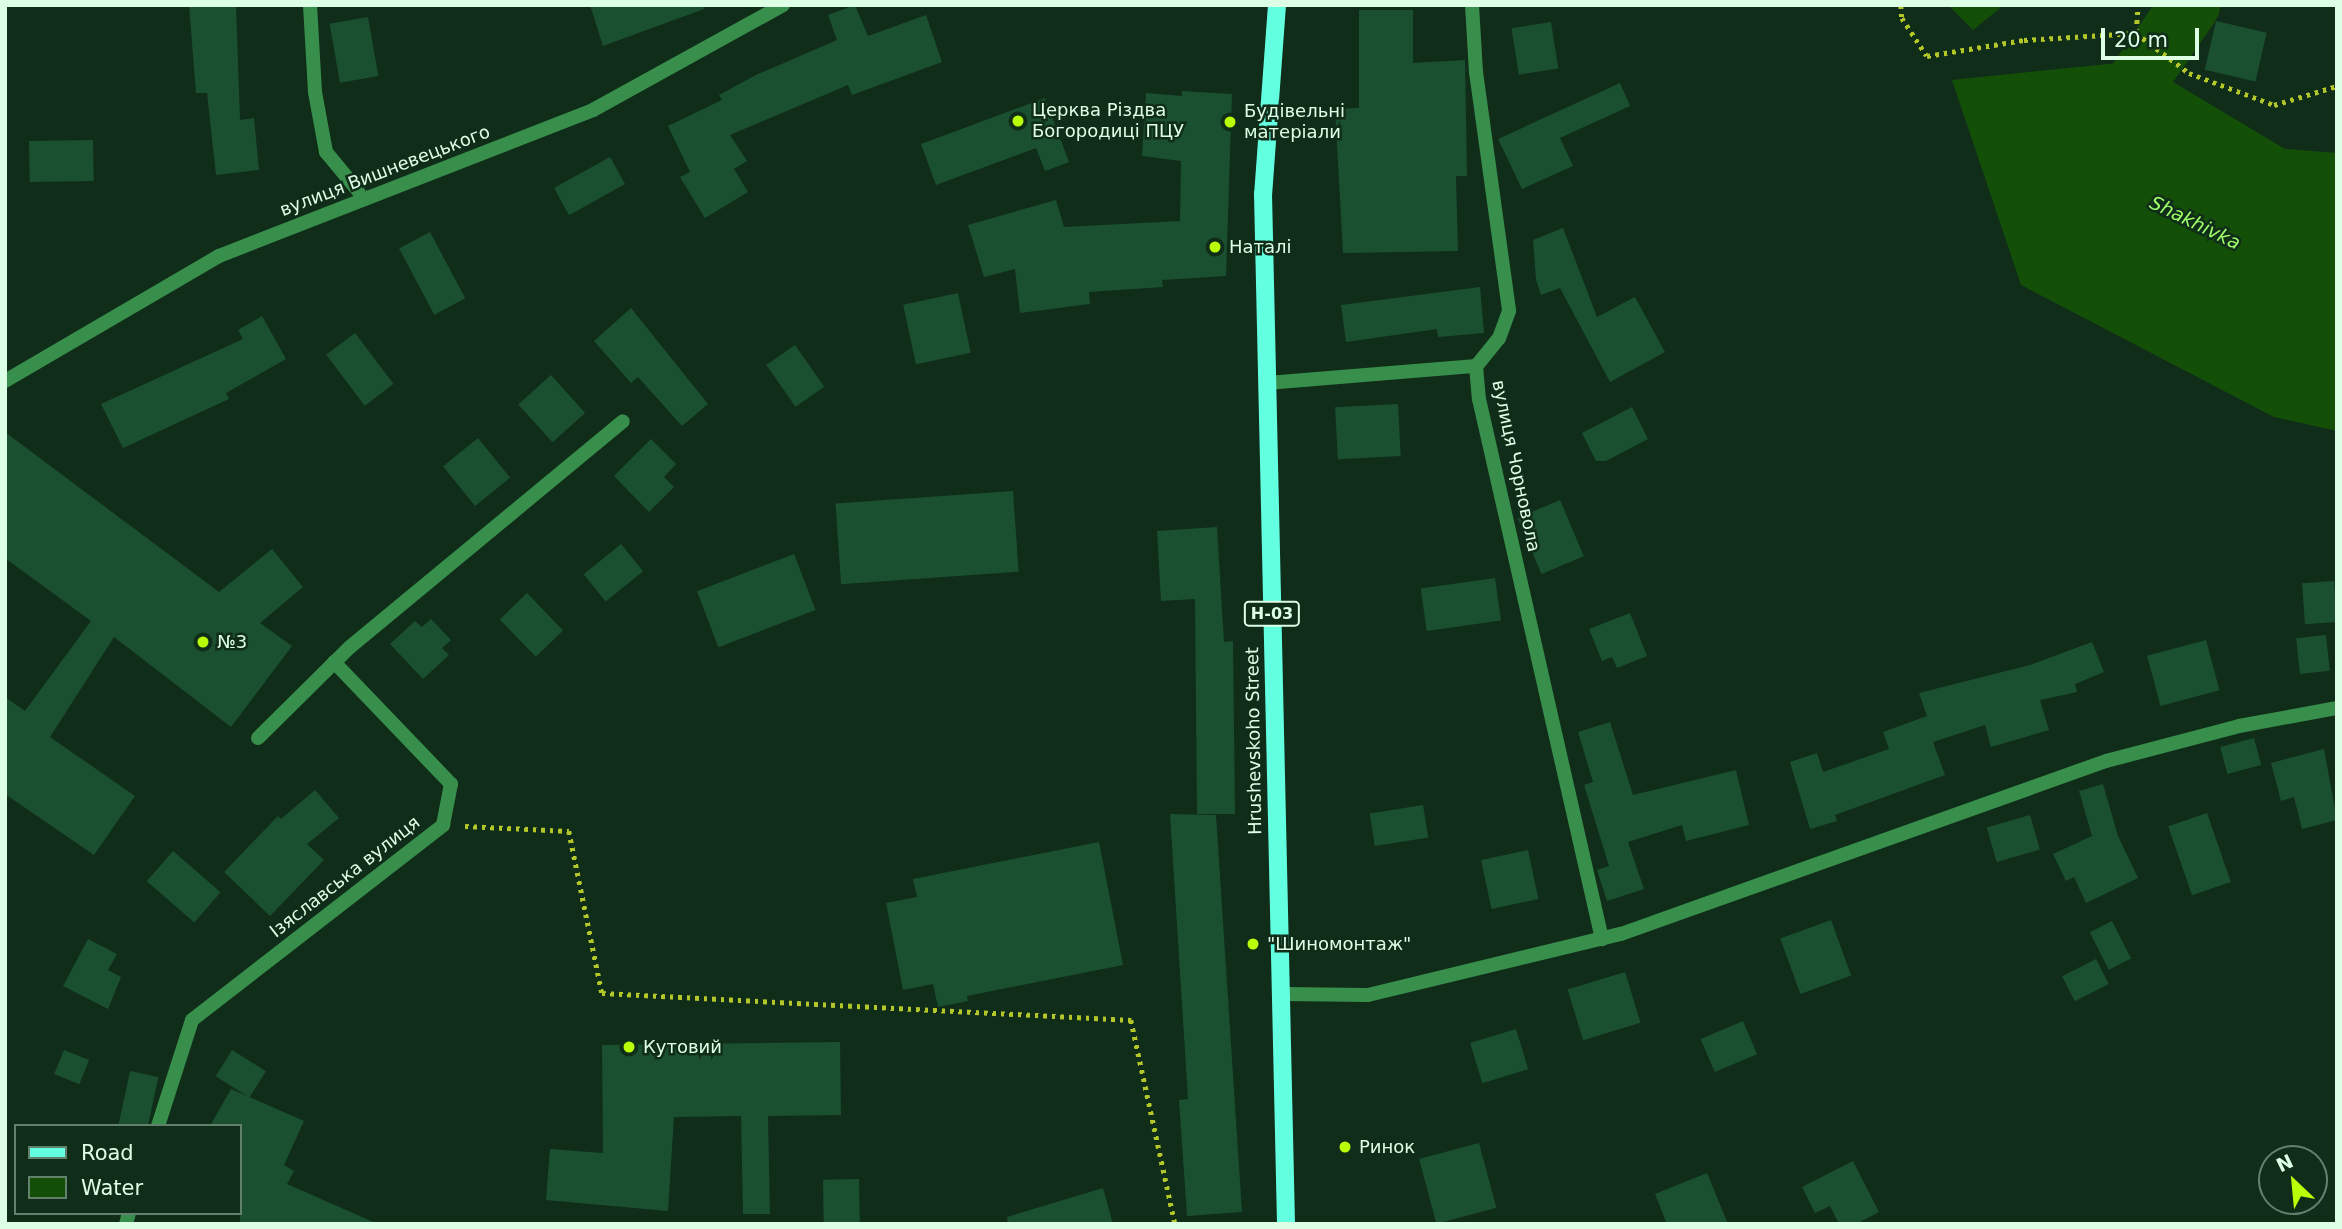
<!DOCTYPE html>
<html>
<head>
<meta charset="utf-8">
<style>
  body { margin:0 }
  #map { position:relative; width:2342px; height:1229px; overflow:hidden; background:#102d1a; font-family:"DejaVu Sans",sans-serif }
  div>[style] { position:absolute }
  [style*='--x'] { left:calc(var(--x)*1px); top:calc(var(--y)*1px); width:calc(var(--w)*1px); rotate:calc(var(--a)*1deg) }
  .water>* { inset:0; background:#144f07 }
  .river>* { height:60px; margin:-30px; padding:0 30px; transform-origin:30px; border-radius:30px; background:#144f07 }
  .building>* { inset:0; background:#1a502f; transform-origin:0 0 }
  .path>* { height:4.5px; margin-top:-2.25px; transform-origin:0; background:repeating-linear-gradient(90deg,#b4c728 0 3.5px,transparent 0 8.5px) }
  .pedestrian>* { height:14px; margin:-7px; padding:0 7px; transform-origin:7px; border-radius:7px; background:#388f4b }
  .minor>* { height:14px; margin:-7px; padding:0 7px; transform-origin:7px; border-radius:7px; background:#388f4b }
  .primary>* { height:18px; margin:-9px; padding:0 9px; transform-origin:9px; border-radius:9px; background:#63ffe1 }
  .dots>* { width:19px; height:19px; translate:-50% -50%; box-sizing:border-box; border:4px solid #102d1a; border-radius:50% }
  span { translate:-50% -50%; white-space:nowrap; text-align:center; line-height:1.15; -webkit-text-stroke:5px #102d1a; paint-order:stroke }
  .shield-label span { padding:2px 5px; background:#102d1a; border:2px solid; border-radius:5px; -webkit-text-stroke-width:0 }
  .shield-label { font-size:16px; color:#dcffe6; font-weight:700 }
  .poi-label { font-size:18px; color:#dcffe6 }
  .left { translate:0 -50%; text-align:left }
  .street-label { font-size:18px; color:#dcffe6 }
  .water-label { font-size:19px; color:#9fff6a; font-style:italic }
  .frame { position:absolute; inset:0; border:7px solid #dcffe6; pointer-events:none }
  .legend { position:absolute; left:14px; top:1124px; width:228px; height:91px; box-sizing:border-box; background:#102d1a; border:2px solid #62816c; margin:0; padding:9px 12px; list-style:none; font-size:21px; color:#dcffe6 }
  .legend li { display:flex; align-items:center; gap:14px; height:35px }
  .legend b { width:35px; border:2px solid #62816c }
  .north { position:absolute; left:2258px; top:1145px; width:70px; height:70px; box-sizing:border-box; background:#102d1a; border:2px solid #62816c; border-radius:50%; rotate:334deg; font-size:19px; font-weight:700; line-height:28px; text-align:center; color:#dcffe6 }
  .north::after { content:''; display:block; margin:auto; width:24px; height:32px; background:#b9ff08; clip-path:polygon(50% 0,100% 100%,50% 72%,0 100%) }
  .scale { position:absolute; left:2101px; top:28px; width:98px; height:32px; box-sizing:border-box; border:4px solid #dcffe6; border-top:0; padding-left:9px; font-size:21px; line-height:24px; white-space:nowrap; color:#dcffe6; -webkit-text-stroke:5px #102d1a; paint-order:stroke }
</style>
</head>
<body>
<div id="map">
  <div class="water">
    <div style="clip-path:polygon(1948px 5px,2004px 5px,1973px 30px)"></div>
    <div style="clip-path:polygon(2138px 61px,2285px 149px,2337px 153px,2337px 431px,2274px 417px,2021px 285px,1952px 80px)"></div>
  </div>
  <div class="river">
    <div style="--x:2128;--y:139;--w:34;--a:-104"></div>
    <div style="--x:2120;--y:106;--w:123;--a:-55.3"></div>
  </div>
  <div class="building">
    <div style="clip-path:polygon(189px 5px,236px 5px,240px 120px,254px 118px,259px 170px,216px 175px,207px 93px,196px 93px)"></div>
    <div style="clip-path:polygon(590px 5px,703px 5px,704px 9px,603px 46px)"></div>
    <div style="clip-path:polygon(855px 5px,868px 36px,926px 15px,942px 62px,852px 95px,848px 85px,730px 135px,747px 161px,734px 169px,748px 192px,705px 218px,680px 177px,690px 172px,668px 126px,722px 100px,719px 95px,756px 75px,837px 40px,828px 15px)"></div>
    <div style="clip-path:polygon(1359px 10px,1413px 10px,1413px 63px,1465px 60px,1467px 176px,1456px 176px,1458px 251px,1343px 253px,1335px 109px,1359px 108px)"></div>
    <div style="left:368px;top:17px;width:60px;height:39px;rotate:80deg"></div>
    <div style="left:2216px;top:21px;width:52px;height:50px;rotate:13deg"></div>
    <div style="left:1551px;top:22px;width:47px;height:40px;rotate:81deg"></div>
    <div style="clip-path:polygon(1620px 83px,1630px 106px,1560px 138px,1573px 166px,1522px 189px,1498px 139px)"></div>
    <div style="clip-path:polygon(1182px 91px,1232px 94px,1226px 276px,1162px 280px,1163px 287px,1089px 292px,1090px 304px,1020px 313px,1015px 269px,984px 277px,968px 225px,1056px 200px,1064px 227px,1180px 221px,1181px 161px,1142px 156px,1146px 93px,1182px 96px)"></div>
    <div style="clip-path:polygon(1045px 98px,1069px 162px,1045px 171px,1036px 148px,936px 185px,921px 144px)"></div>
    <div style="left:93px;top:140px;width:41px;height:64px;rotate:89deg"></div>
    <div style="left:610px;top:157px;width:31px;height:64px;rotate:61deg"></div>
    <div style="clip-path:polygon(1563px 228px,1597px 317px,1635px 297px,1665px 352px,1610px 382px,1560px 288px,1541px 295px,1536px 280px,1533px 240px)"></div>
    <div style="left:430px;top:232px;width:75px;height:35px;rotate:62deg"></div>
    <div style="clip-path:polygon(1480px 287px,1484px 333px,1438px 337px,1437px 329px,1346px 342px,1341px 305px)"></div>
    <div style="left:958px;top:293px;width:61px;height:56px;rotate:78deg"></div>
    <div style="clip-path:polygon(631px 308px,708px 404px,682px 426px,638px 377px,631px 383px,594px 341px)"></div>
    <div style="clip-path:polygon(262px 316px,286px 359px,226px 393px,229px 399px,123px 448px,101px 404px,243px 339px,238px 330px)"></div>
    <div style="left:355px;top:333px;width:64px;height:36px;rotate:53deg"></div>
    <div style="left:795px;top:345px;width:51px;height:35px;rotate:55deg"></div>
    <div style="left:551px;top:375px;width:51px;height:44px;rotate:48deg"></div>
    <div style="left:1398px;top:404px;width:52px;height:63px;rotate:87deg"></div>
    <div style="clip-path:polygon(1632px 407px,1648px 439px,1606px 461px,1596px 461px,1582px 433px)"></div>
    <div style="clip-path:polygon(5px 432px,219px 592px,272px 549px,303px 587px,260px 623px,292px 646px,231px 727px,114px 637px,50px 737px,135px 796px,94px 855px,5px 794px,5px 697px,25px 711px,91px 621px,5px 558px)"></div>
    <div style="left:478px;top:438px;width:51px;height:45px;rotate:51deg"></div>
    <div style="clip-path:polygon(651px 439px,676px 464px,664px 477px,674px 487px,649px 512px,614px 476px)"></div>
    <div style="left:1013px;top:491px;width:81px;height:178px;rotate:86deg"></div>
    <div style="left:1560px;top:500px;width:61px;height:46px;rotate:67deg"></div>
    <div style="clip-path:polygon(1217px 527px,1224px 642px,1233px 641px,1235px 814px,1197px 814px,1195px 599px,1161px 601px,1157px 531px)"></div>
    <div style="left:621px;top:544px;width:35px;height:48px;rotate:51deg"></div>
    <div style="left:794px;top:554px;width:60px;height:104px;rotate:69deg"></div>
    <div style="left:1495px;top:578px;width:43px;height:75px;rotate:82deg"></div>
    <div style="left:2334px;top:581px;width:41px;height:32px;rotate:86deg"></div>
    <div style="left:527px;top:593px;width:52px;height:38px;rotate:46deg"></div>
    <div style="clip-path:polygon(1630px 613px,1647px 656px,1617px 668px,1612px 657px,1602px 661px,1589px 629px)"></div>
    <div style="clip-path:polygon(431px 619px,451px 640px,442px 648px,449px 655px,423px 679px,390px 644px,415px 621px,422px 627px)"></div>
    <div style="left:2326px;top:635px;width:36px;height:30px;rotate:84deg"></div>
    <div style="left:2206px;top:640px;width:52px;height:61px;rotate:75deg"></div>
    <div style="clip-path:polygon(2092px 642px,2104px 672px,2075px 684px,2077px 692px,2040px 700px,2049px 730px,1991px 747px,1985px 725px,1933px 742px,1945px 775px,1835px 815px,1837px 821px,1810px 829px,1790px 762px,1817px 753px,1823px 772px,1889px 749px,1883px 732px,1927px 716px,1919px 693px,2030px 665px)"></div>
    <div style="clip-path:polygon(1610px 722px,1633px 795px,1736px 770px,1749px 825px,1686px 841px,1682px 825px,1628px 842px,1644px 889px,1607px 901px,1597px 870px,1609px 866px,1584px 785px,1593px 782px,1578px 732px)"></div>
    <div style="left:2254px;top:738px;width:28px;height:35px;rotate:75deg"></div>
    <div style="clip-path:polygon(2324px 749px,2337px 820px,2302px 829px,2294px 797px,2281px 801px,2271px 763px)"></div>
    <div style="clip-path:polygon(2103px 784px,2118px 836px,2138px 878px,2086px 903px,2074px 877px,2066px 881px,2053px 854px,2092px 836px,2079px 791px)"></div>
    <div style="clip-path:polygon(315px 790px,339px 818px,307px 844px,324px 860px,270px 916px,224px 872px,278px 816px,281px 819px)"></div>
    <div style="left:1423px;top:805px;width:33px;height:54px;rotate:81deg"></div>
    <div style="left:2207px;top:813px;width:73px;height:41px;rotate:71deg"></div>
    <div style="clip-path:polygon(1170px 814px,1216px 815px,1242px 1212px,1187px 1216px,1179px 1100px,1188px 1099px)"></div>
    <div style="left:2030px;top:815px;width:36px;height:45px;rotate:74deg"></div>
    <div style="clip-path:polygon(1099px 842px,1123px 965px,967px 996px,968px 1001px,938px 1007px,933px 984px,903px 990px,886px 903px,917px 897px,913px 879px)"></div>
    <div style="left:1528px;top:850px;width:50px;height:48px;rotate:78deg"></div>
    <div style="left:173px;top:851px;width:63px;height:40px;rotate:41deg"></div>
    <div style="left:1831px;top:920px;width:59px;height:54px;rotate:70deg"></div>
    <div style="left:2112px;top:921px;width:42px;height:25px;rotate:63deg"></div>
    <div style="clip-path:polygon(88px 939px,117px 954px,108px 970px,121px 977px,108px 1009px,63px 986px)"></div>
    <div style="left:2096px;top:959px;width:28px;height:38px;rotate:63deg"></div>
    <div style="left:1625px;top:972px;width:53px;height:60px;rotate:73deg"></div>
    <div style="left:1743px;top:1021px;width:36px;height:46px;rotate:67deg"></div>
    <div style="left:1516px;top:1029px;width:42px;height:48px;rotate:73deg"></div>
    <div style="clip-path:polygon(840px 1042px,841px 1115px,768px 1116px,770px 1214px,743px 1214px,741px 1116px,674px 1117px,668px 1211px,546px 1200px,550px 1149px,603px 1153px,602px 1045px)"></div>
    <div style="left:64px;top:1050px;width:27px;height:26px;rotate:22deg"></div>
    <div style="left:232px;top:1050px;width:40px;height:31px;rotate:32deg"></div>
    <div style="left:130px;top:1071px;width:29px;height:56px;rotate:12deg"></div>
    <div style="clip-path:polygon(231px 1089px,304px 1121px,284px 1165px,294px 1171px,287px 1184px,378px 1224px,240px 1224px,240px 1126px,210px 1126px)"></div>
    <div style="left:1479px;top:1143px;width:67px;height:62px;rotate:75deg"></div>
    <div style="clip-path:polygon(1853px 1161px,1879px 1212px,1856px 1224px,1839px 1224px,1830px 1206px,1815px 1213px,1802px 1187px)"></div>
    <div style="clip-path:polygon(1707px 1173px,1728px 1224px,1667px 1224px,1655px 1194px)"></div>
    <div style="left:859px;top:1179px;width:45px;height:36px;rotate:89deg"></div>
    <div style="clip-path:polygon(1103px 1188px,1113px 1224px,1008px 1224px,1007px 1217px)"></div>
  </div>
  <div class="path">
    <div style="--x:1901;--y:5;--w:13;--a:86"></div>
    <div style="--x:1902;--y:18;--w:45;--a:56.7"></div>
    <div style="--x:1927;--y:56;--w:98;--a:-9.4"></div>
    <div style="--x:2024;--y:40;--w:112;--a:-3.6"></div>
    <div style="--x:2136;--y:33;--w:66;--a:37"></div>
    <div style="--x:2189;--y:73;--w:91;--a:20.6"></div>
    <div style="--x:2274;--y:105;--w:66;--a:-16.8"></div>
    <div style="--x:2136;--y:32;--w:27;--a:-86"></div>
    <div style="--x:465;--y:826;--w:104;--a:2.8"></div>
    <div style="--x:569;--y:831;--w:165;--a:78.5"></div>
    <div style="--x:602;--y:993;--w:530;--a:2.92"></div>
    <div style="--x:1131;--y:1020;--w:209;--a:77.8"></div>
  </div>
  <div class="pedestrian">
    <div style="--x:1268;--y:383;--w:209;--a:-4.7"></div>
  </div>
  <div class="minor">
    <div style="--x:310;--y:5;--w:87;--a:86.7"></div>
    <div style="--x:315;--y:92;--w:61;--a:79.6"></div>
    <div style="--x:326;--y:152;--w:61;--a:50.3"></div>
    <div style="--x:1472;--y:5;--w:67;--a:86.6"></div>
    <div style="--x:1476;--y:72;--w:241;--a:82.1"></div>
    <div style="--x:1509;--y:311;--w:29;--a:110"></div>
    <div style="--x:1499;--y:338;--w:36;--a:129"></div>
    <div style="--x:1476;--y:366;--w:33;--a:85"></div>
    <div style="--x:1479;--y:399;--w:554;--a:77.17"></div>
    <div style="--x:5;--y:381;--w:248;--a:-30.3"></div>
    <div style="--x:219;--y:256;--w:401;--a:-21.3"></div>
    <div style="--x:593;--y:110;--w:217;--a:-28.9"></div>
    <div style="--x:258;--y:738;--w:129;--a:-44.7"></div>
    <div style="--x:350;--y:647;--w:354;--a:-39.6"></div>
    <div style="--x:1282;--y:994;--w:86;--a:0.7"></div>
    <div style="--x:1368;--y:995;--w:260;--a:-13.6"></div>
    <div style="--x:1621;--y:934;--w:515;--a:-19.63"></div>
    <div style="--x:2106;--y:761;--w:138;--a:-14.7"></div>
    <div style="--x:2239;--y:726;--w:100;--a:-10.4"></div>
    <div style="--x:158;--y:1126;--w:111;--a:-72.2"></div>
    <div style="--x:192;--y:1020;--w:318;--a:-37.8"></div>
    <div style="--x:443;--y:825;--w:42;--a:-79"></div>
    <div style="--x:451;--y:784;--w:169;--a:-133.8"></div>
    <div style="--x:126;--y:1224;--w:11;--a:-75"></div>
  </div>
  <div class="primary">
    <div style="--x:1277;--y:5;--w:190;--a:94.2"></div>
    <div style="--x:1263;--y:194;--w:1030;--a:88.72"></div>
  </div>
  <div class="dots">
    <div style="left:1018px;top:121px;background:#b9ff08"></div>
    <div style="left:1230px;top:122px;background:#b9ff08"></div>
    <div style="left:1215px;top:247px;background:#b9ff08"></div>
    <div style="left:203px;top:642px;background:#b9ff08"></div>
    <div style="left:1253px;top:944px;background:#b9ff08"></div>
    <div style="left:629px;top:1047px;background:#b9ff08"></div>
    <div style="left:1345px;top:1147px;background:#b9ff08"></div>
  </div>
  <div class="shield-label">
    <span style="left:1272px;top:614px">Н-03</span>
  </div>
  <div class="poi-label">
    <span class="left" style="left:1032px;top:121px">Церква Різдва<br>Богородиці ПЦУ</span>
    <span class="left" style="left:1244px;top:122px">Будівельні<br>матеріали</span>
    <span class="left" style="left:1229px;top:247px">Наталі</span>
    <span class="left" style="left:217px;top:642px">№3</span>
    <span class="left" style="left:1267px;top:944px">"Шиномонтаж"</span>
    <span class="left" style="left:643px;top:1047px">Кутовий</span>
    <span class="left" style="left:1359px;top:1147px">Ринок</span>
  </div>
  <div class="street-label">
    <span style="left:385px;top:171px;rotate:-21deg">вулиця Вишневецького</span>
    <span style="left:1516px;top:466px;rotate:78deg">вулиця Чорновола</span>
    <span style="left:1254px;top:741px;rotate:-91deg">Hrushevskoho Street</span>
    <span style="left:345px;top:877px;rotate:-38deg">Ізяславська вулиця</span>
  </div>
  <div class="water-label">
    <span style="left:2195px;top:223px;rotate:26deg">Shakhivka</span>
  </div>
  <div class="frame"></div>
  <ul class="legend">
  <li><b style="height:9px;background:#63ffe1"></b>Road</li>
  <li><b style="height:19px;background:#144f07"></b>Water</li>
  </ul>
  <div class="north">N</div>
  <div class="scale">20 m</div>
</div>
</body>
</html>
